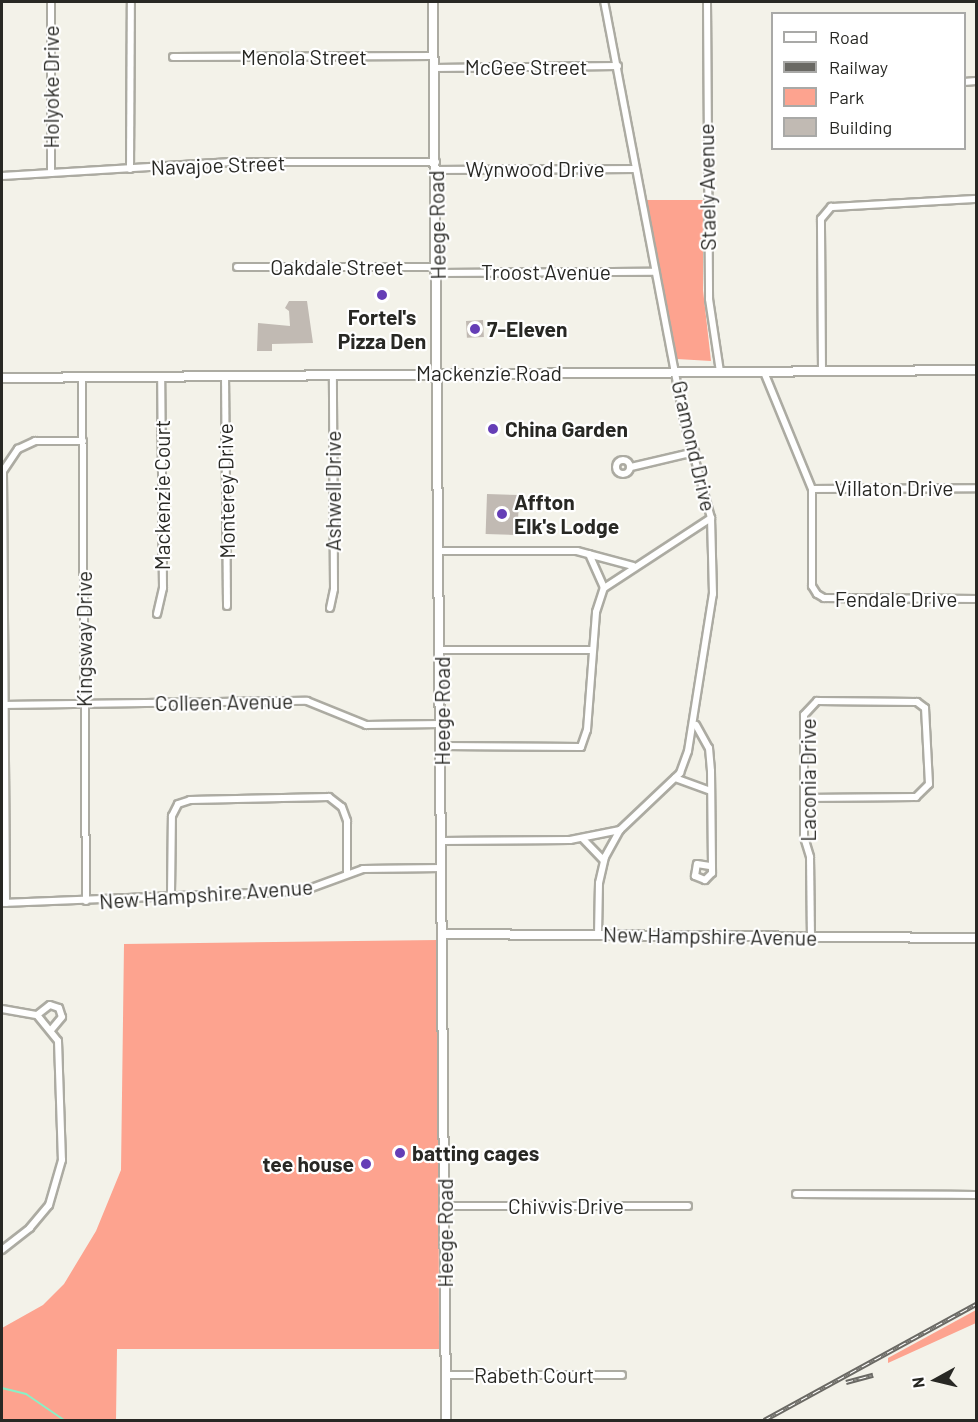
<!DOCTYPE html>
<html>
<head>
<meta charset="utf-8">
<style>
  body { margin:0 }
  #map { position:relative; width:978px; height:1422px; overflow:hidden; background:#f3f2e9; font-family:Barlow,sans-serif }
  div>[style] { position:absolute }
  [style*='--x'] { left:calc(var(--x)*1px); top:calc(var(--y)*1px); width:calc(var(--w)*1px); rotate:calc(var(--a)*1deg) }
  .green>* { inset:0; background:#fda38f }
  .stream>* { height:2px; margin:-1px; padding:0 1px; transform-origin:1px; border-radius:1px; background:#8af0c6 }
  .building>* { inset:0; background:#c1bab3; transform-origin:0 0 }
  .roads { filter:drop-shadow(2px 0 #acaba2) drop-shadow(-2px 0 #acaba2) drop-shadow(0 2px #acaba2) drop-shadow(0 -2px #acaba2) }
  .street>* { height:6px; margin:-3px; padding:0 3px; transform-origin:3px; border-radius:3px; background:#fff }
  .street>.ring { margin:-3px; padding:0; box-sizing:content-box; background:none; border:6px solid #fff; border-radius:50% }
  .secondary>* { height:8px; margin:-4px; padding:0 4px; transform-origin:4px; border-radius:4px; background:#fff }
  .rail>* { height:4.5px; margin-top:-2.25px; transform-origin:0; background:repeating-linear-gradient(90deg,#fff 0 7px,#6a6964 0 14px); box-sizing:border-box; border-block:2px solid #6a6964 }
  .dots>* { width:16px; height:16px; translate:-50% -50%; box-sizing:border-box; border:3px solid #fff; border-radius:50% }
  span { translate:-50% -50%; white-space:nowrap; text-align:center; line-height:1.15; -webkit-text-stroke:4.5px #fff; paint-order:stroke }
  .street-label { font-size:21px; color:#282824 }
  .poi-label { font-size:21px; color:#282824; font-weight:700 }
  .left { translate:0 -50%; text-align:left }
  .right { translate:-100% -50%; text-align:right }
  .frame { position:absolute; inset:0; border:3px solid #282824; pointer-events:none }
  .legend { position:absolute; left:771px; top:12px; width:195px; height:138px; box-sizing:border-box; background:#fff; border:2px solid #a9a9a7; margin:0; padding:8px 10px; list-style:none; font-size:18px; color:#282824 }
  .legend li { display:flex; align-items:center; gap:12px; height:30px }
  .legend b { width:30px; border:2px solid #a9a9a7 }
  .north { position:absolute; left:906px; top:1350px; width:60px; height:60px; -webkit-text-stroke:4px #fff; paint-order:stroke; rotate:262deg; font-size:16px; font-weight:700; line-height:24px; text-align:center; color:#282824 }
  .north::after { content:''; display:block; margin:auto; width:21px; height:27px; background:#282824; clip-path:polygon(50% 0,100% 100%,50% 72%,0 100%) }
</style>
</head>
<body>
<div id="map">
  <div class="green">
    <div style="clip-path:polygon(645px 200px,703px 200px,703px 290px,711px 361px,677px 359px)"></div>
    <div style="clip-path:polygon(438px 940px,439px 1349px,117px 1349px,116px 1420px,2px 1420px,2px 1328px,43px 1305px,64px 1284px,96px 1231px,121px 1170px,124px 944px)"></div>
    <div style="clip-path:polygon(976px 1310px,976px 1323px,888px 1363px,888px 1358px)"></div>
  </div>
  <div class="stream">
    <div style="--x:2;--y:1388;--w:25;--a:14"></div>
    <div style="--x:26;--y:1394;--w:46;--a:34.4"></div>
  </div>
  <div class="building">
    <div style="clip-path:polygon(289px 301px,307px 301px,313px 343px,272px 344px,272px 351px,257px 351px,258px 323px,290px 326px,289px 311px,285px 308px)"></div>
    <div style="left:483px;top:320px;width:17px;height:17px;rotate:87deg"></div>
    <div style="left:487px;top:494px;width:32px;height:40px;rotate:2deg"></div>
  </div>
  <div class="roads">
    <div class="street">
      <div style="--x:707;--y:2;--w:297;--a:89.6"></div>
      <div style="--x:709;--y:299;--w:74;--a:81.4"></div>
      <div style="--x:173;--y:57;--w:261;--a:-0.2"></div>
      <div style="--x:434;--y:68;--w:184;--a:-0.6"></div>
      <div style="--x:964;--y:82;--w:12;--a:-5"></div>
      <div style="--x:130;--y:169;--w:167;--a:-89.7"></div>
      <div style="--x:436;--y:170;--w:198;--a:-0.3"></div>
      <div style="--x:51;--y:173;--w:171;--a:-90"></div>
      <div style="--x:2;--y:176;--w:226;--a:-3.5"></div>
      <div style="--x:228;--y:162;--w:208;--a:0"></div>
      <div style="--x:237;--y:267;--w:201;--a:0"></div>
      <div style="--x:438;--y:273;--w:216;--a:-0.3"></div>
      <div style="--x:822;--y:371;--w:152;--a:-90.4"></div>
      <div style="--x:821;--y:219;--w:16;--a:-50"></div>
      <div style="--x:831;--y:207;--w:145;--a:-3.2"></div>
      <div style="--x:764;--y:372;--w:126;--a:67.7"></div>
      <div style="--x:812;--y:489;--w:97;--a:90"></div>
      <div style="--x:812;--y:586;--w:9;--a:58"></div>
      <div style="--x:817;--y:594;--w:8;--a:30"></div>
      <div style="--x:824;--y:598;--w:152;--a:0.4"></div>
      <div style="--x:225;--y:375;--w:231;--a:89.5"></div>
      <div style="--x:82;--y:377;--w:524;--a:89.56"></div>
      <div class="ring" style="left:616px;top:460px;width:8px;height:8px"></div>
      <div style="--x:631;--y:467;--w:66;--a:-13.2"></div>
      <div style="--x:812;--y:489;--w:164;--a:-0.3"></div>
      <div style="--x:441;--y:551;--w:136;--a:0"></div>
      <div style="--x:577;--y:551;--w:58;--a:15"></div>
      <div style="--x:589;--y:554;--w:37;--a:66"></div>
      <div style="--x:330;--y:608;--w:19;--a:-78"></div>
      <div style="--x:334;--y:589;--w:215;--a:-90.3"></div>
      <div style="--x:157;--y:614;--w:27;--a:-77"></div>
      <div style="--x:163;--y:588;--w:212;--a:-90.5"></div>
      <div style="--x:442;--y:650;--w:151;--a:0"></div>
      <div style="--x:2;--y:705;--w:305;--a:-0.8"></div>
      <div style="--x:307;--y:701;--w:64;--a:22.1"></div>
      <div style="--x:366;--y:725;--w:75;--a:-0.8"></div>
      <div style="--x:696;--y:725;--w:26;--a:61"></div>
      <div style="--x:709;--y:748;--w:23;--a:85"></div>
      <div style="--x:711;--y:771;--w:102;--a:89.4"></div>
      <div style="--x:712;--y:873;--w:10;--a:135"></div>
      <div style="--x:705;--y:880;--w:11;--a:-158"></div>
      <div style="--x:695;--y:876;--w:12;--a:-81"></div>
      <div style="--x:697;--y:864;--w:13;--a:9"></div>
      <div style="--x:442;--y:746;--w:139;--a:0.4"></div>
      <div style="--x:581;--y:747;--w:18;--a:-71"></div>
      <div style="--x:587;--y:730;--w:118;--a:-85.6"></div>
      <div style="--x:596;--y:612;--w:25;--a:-72"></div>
      <div style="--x:604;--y:588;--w:128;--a:-33.2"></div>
      <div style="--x:675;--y:778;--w:38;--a:20"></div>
      <div style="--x:804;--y:798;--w:112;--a:-0.5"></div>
      <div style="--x:916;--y:797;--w:18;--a:-45"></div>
      <div style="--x:929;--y:784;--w:76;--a:-93"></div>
      <div style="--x:925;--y:708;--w:10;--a:-143"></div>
      <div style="--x:917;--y:702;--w:100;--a:-179.4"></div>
      <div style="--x:817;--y:701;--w:19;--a:133"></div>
      <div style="--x:804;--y:715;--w:122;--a:90"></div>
      <div style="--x:804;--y:837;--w:21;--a:73"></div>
      <div style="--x:810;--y:857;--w:81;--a:89.3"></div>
      <div style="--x:583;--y:839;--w:30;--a:46"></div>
      <div style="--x:442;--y:841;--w:128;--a:-0.4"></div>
      <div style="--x:570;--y:840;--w:51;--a:-11.3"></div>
      <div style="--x:171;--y:893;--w:77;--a:-89.3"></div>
      <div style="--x:172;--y:816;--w:13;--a:-63"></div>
      <div style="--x:178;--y:804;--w:13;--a:-18"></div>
      <div style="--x:190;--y:800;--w:139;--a:-1.2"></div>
      <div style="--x:329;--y:797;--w:16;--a:38"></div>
      <div style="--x:342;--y:807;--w:15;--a:70"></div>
      <div style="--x:347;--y:821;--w:52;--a:90"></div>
      <div style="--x:2;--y:903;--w:301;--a:-2.3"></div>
      <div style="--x:303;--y:891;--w:64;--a:-20.1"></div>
      <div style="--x:363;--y:869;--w:79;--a:-0.7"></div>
      <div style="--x:6;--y:903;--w:432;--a:-90.4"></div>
      <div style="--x:3;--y:471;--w:27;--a:-56"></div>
      <div style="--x:18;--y:449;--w:19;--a:-25"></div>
      <div style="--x:35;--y:441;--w:48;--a:0"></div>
      <div style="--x:598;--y:935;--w:52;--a:-88.9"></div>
      <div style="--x:599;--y:883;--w:27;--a:-77"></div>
      <div style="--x:605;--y:857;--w:31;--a:-61"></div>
      <div style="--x:620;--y:830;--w:83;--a:-43.5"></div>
      <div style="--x:680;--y:773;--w:23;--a:-70"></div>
      <div style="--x:688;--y:751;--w:159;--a:-81"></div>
      <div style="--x:713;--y:594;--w:76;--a:-91.5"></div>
      <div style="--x:711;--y:518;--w:102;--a:-105.4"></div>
      <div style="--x:684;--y:420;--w:426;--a:-100.8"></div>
      <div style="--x:2;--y:1009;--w:36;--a:10"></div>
      <div style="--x:37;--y:1015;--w:33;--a:51"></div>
      <div style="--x:58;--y:1041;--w:119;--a:88.1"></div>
      <div style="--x:62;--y:1160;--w:47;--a:106.1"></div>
      <div style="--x:49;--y:1205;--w:30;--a:130"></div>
      <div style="--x:30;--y:1228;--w:36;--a:142"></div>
      <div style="--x:37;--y:1015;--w:16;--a:-38"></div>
      <div style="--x:50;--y:1005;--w:9;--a:18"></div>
      <div style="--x:59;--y:1008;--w:9;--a:72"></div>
      <div style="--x:62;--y:1017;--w:16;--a:130"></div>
      <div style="--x:796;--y:1194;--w:180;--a:0.3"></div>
      <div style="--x:444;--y:1206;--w:244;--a:0"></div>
      <div style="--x:446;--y:1375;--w:176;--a:0"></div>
    </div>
    <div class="secondary">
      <div style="--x:433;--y:2;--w:1418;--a:89.47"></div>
      <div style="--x:2;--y:378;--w:974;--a:-0.47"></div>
      <div style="--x:443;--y:934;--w:533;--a:0.43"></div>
    </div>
  </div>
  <div class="rail">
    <div style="--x:846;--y:1382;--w:28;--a:-15"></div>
    <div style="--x:764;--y:1420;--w:242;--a:-28.7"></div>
  </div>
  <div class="dots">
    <div style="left:382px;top:295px;background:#653eb6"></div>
    <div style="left:475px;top:329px;background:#653eb6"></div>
    <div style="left:493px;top:429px;background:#653eb6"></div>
    <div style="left:502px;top:514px;background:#653eb6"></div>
    <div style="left:400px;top:1153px;background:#653eb6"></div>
    <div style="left:366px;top:1164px;background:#653eb6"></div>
  </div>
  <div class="street-label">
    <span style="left:304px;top:57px">Menola Street</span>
    <span style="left:526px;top:67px">McGee Street</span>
    <span style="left:51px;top:87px;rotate:-90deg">Holyoke Drive</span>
    <span style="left:218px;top:165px;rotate:-2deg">Navajoe Street</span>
    <span style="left:535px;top:169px">Wynwood Drive</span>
    <span style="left:707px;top:187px;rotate:-91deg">Staely Avenue</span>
    <span style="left:437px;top:225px;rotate:-91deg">Heege Road</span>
    <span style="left:337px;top:267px">Oakdale Street</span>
    <span style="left:546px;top:272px">Troost Avenue</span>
    <span style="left:489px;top:373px">Mackenzie Road</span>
    <span style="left:694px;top:446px;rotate:77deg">Gramond Drive</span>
    <span style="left:894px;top:488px">Villaton Drive</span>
    <span style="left:226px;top:491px;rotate:-91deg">Monterey Drive</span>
    <span style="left:333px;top:491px;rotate:-90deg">Ashwell Drive</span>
    <span style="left:162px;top:495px;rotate:-90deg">Mackenzie Court</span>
    <span style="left:896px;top:599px">Fendale Drive</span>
    <span style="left:84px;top:639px;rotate:-90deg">Kingsway Drive</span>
    <span style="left:224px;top:702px;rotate:-1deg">Colleen Avenue</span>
    <span style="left:442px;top:711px;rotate:-90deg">Heege Road</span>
    <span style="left:808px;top:780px;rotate:-90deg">Laconia Drive</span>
    <span style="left:206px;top:894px;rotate:-4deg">New Hampshire Avenue</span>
    <span style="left:710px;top:936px;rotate:1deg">New Hampshire Avenue</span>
    <span style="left:566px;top:1206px">Chivvis Drive</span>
    <span style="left:445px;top:1233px;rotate:-90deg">Heege Road</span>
    <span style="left:534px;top:1375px">Rabeth Court</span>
  </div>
  <div class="poi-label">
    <span style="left:382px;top:329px">Fortel's<br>Pizza Den</span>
    <span class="left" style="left:487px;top:329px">7-Eleven</span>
    <span class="left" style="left:505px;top:429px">China Garden</span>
    <span class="left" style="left:514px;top:514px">Affton<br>Elk's Lodge</span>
    <span class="left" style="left:412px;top:1153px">batting cages</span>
    <span class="right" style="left:354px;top:1164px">tee house</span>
  </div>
  <div class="frame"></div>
  <ul class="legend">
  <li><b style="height:8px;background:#fff"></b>Road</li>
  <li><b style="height:8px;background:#6a6964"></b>Railway</li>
  <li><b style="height:16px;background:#fda38f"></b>Park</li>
  <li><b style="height:16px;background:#c1bab3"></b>Building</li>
  </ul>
  <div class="north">N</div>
</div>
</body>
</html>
